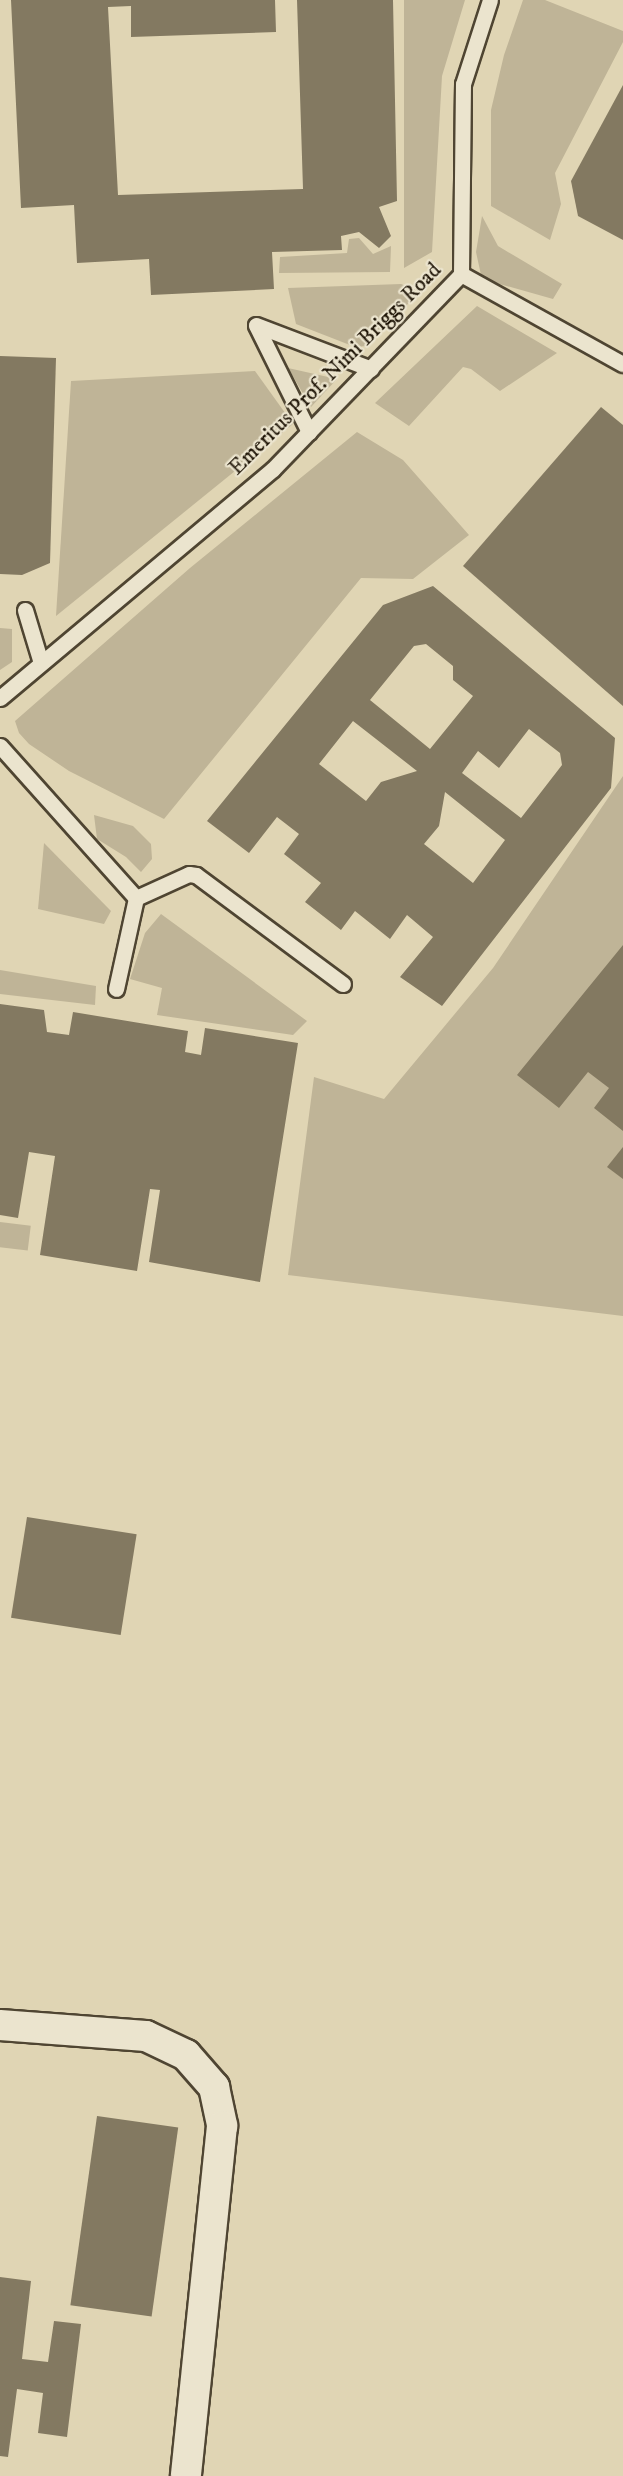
<!DOCTYPE html>
<html>
<head>
<meta charset="utf-8">
<style>
  body { margin:0 }
  #map { position:relative; width:623px; height:2476px; overflow:hidden; background:#e0d5b4; font-family:"IM FELL DW Pica",serif }
  div>[style] { position:absolute }
  [style*='--x'] { left:calc(var(--x)*1px); top:calc(var(--y)*1px); width:calc(var(--w)*1px); rotate:calc(var(--a)*1deg) }
  .green>* { inset:0; background:#bfb497; transform-origin:0 0 }
  .building>* { inset:0; background:#837961; transform-origin:0 0 }
  .roads { filter:drop-shadow(2px 0 #4f4532) drop-shadow(-2px 0 #4f4532) drop-shadow(0 2px #4f4532) drop-shadow(0 -2px #4f4532) }
  .lane>* { height:15px; margin:-7.5px; padding:0 7.5px; transform-origin:7.5px; border-radius:7.5px; background:#ebe4ce }
  .street>* { height:30px; margin:-15px; padding:0 15px; transform-origin:15px; border-radius:15px; background:#ebe4ce }
  span { translate:-50% -50%; white-space:nowrap; text-align:center; line-height:1.15; -webkit-text-stroke:4.5px #ebe4ce; paint-order:stroke }
  .street-label { font-size:22px; color:#1f1507 }
</style>
</head>
<body>
<div id="map">
  <div class="green">
    <div style="clip-path:polygon(404px 0,465px 0,442px 76px,432px 252px,404px 268px)"></div>
    <div style="clip-path:polygon(523px 0,545px 0,623px 31px,623px 42px,555px 173px,561px 204px,550px 240px,491px 206px,491px 110px,504px 55px)"></div>
    <div style="clip-path:polygon(482px 216px,498px 246px,562px 284px,553px 299px,489px 281px,481px 275px,476px 252px)"></div>
    <div style="clip-path:polygon(359px 238px,373px 254px,391px 246px,390px 272px,279px 273px,280px 257px,347px 253px,349px 239px)"></div>
    <div style="clip-path:polygon(401px 284px,420px 291px,375px 339px,366px 346px,355px 347px,296px 324px,288px 288px)"></div>
    <div style="clip-path:polygon(477px 306px,557px 353px,500px 391px,471px 369px,463px 367px,409px 426px,375px 403px)"></div>
    <div style="clip-path:polygon(288px 368px,337px 379px,311px 407px)"></div>
    <div style="clip-path:polygon(255px 371px,293px 424px,56px 616px,71px 381px)"></div>
    <div style="clip-path:polygon(357px 432px,403px 460px,469px 535px,413px 579px,361px 578px,164px 819px,69px 771px,29px 744px,19px 733px,15px 721px,190px 568px)"></div>
    <div style="clip-path:polygon(0 628px,12px 629px,12px 662px,0 670px)"></div>
    <div style="clip-path:polygon(623px 776px,623px 1316px,288px 1275px,314px 1077px,384px 1099px,493px 968px)"></div>
    <div style="clip-path:polygon(94px 815px,133px 826px,151px 844px,152px 859px,141px 872px,126px 857px,97px 839px)"></div>
    <div style="clip-path:polygon(44px 843px,111px 911px,104px 924px,38px 909px)"></div>
    <div style="clip-path:polygon(161px 914px,307px 1021px,293px 1035px,157px 1015px,162px 988px,130px 979px,145px 933px)"></div>
    <div style="clip-path:polygon(0 970px,96px 986px,95px 1005px,0 994px)"></div>
    <div style="left:0;top:1222px;width:31px;height:25px;rotate:7deg"></div>
  </div>
  <div class="building">
    <div style="clip-path:polygon(11px 0,275px 0,276px 32px,131px 37px,131px 6px,108px 7px,118px 195px,303px 189px,297px 0,393px 0,397px 201px,379px 207px,391px 236px,379px 248px,359px 232px,341px 236px,342px 250px,272px 252px,274px 289px,151px 295px,149px 259px,77px 263px,74px 205px,21px 208px)"></div>
    <div style="clip-path:polygon(623px 85px,623px 240px,578px 216px,571px 181px)"></div>
    <div style="clip-path:polygon(0 356px,56px 358px,50px 563px,22px 575px,0 574px)"></div>
    <div style="clip-path:polygon(601px 407px,623px 425px,623px 706px,463px 566px)"></div>
    <div style="clip-path:polygon(evenodd,433px 586px,615px 738px,611px 788px,442px 1006px,400px 977px,433px 937px,407px 915px,390px 939px,355px 911px,341px 930px,305px 902px,321px 883px,284px 854px,299px 834px,277px 817px,249px 853px,207px 821px,383px 605px,433px 586px,426px 644px,453px 666px,453px 680px,473px 696px,430px 749px,370px 700px,414px 646px,426px 644px,433px 586px,353px 721px,417px 771px,381px 782px,366px 801px,319px 764px,353px 721px,433px 586px,529px 729px,560px 753px,562px 765px,521px 818px,462px 773px,478px 751px,499px 768px,529px 729px,433px 586px,445px 792px,505px 840px,473px 883px,424px 844px,439px 826px,445px 792px)"></div>
    <div style="clip-path:polygon(623px 945px,623px 1131px,594px 1108px,609px 1088px,588px 1072px,559px 1108px,517px 1075px)"></div>
    <div style="clip-path:polygon(0 1004px,44px 1010px,47px 1032px,69px 1035px,73px 1012px,188px 1031px,185px 1052px,201px 1055px,205px 1028px,298px 1043px,260px 1282px,149px 1262px,160px 1190px,150px 1189px,137px 1271px,40px 1255px,55px 1156px,29px 1152px,18px 1218px,0 1215px)"></div>
    <div style="clip-path:polygon(623px 1147px,623px 1179px,607px 1167px)"></div>
    <div style="left:27px;top:1517px;width:111px;height:102px;rotate:9deg"></div>
    <div style="left:97px;top:2116px;width:82px;height:191px;rotate:8deg"></div>
    <div style="clip-path:polygon(0 2277px,31px 2281px,22px 2359px,48px 2362px,54px 2321px,81px 2324px,67px 2437px,38px 2433px,43px 2393px,17px 2389px,8px 2457px,0 2456px)"></div>
  </div>
  <div class="roads">
    <div class="lane">
      <div style="--x:461;--y:274;--w:185;--a:29.1"></div>
      <div style="--x:309;--y:432;--w:119;--a:-116.4"></div>
      <div style="--x:256;--y:325;--w:123;--a:20.9"></div>
      <div style="--x:25;--y:610;--w:55;--a:73.2"></div>
      <div style="--x:0;--y:698;--w:356;--a:-40"></div>
      <div style="--x:273;--y:469;--w:271;--a:-46"></div>
      <div style="--x:461;--y:274;--w:190;--a:-89.4"></div>
      <div style="--x:463;--y:84;--w:88;--a:-72.2"></div>
      <div style="--x:0;--y:746;--w:204;--a:48.2"></div>
      <div style="--x:136;--y:898;--w:93;--a:102.4"></div>
      <div style="--x:136;--y:898;--w:58;--a:-24.4"></div>
      <div style="--x:189;--y:874;--w:7;--a:8"></div>
      <div style="--x:196;--y:875;--w:183;--a:36.6"></div>
    </div>
    <div class="street">
      <div style="--x:0;--y:2025;--w:146;--a:4.3"></div>
      <div style="--x:146;--y:2036;--w:44;--a:25.4"></div>
      <div style="--x:186;--y:2055;--w:43;--a:48.8"></div>
      <div style="--x:214;--y:2087;--w:40;--a:78"></div>
      <div style="--x:222;--y:2126;--w:352;--a:95.9"></div>
    </div>
  </div>
  <div class="street-label">
    <span style="left:335px;top:369px;rotate:-45deg">Emeritus Prof. Nimi Briggs Road</span>
  </div>
</div>
</body>
</html>
